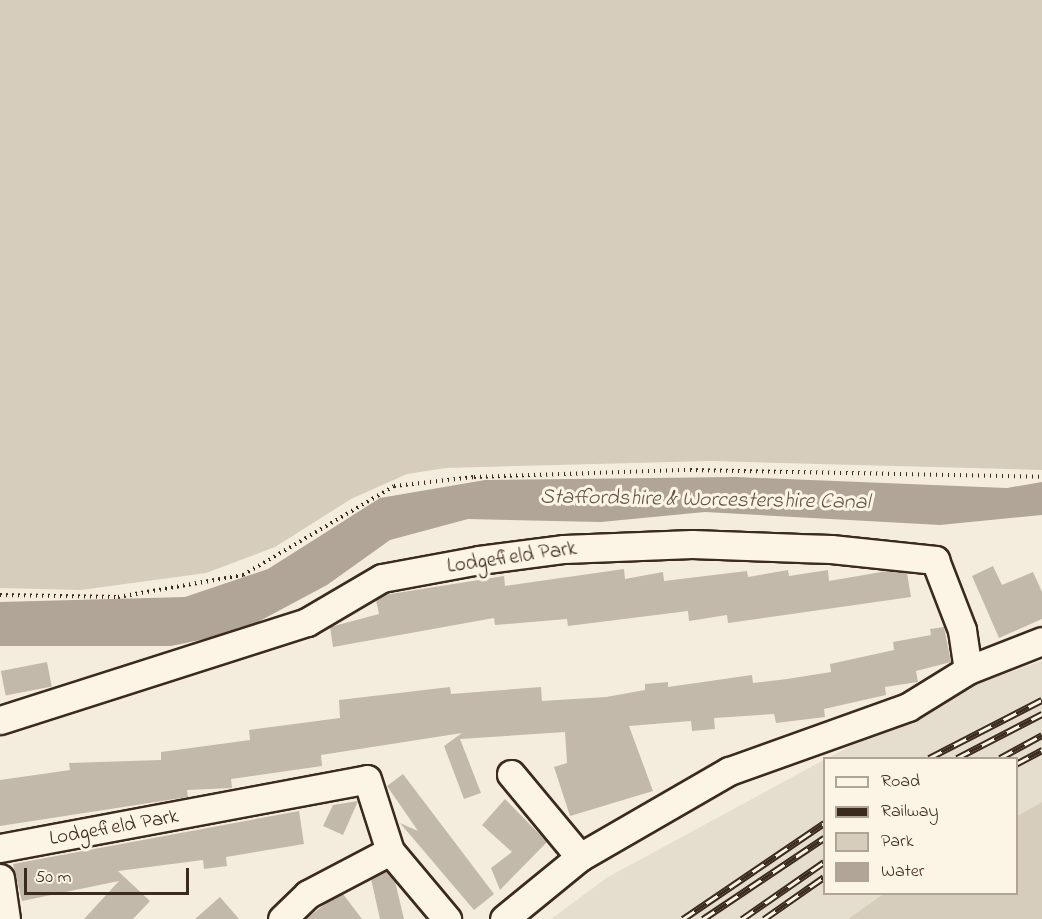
<!DOCTYPE html>
<html>
<head>
<meta charset="utf-8">
<style>
  body { margin:0 }
  #map { position:relative; width:1042px; height:919px; overflow:hidden; background:#f4eddd; font-family:"Indie Flower",sans-serif }
  div>[style] { position:absolute }
  [style*='--x'] { left:calc(var(--x)*1px); top:calc(var(--y)*1px); width:calc(var(--w)*1px); rotate:calc(var(--a)*1deg) }
  .built>* { inset:0; background:#e5ddce }
  .green>* { inset:0; background:#d6cdbd }
  .water>* { inset:0; background:#b0a596 }
  .building>* { inset:0; background:#c3b9aa; transform-origin:0 0 }
  .path>* { height:4px; margin-top:-2px; transform-origin:0; background:repeating-linear-gradient(90deg,#3b2a1e 0 1.5px,transparent 0 6px) }
  .roads { filter:drop-shadow(2px 0 #3b2a1e) drop-shadow(-2px 0 #3b2a1e) drop-shadow(0 2px #3b2a1e) drop-shadow(0 -2px #3b2a1e) }
  .street>* { height:27px; margin:-13.5px; padding:0 13.5px; transform-origin:13.5px; border-radius:13.5px; background:#fcf5e5 }
  .rail>* { height:7px; margin-top:-3.5px; transform-origin:0; background:repeating-linear-gradient(90deg,#fcf5e5 0 14px,#3b2a1e 0 28px); box-sizing:border-box; border-block:2px solid #3b2a1e }
  span { translate:-50% -50%; white-space:nowrap; text-align:center; line-height:1.15; -webkit-text-stroke:6px #fcf5e5; paint-order:stroke }
  .street-label { font-size:21px; color:#3b2a1e }
  .water-label { font-size:22px; color:#645548; font-style:italic }
  .legend { position:absolute; left:823px; top:757px; width:195px; height:138px; box-sizing:border-box; background:#fcf5e5; border:2px solid #afa495; margin:0; padding:8px 10px; list-style:none; font-size:18px; color:#3b2a1e }
  .legend li { display:flex; align-items:center; gap:12px; height:30px }
  .legend b { width:30px; border:2px solid #afa495 }
  .scale { position:absolute; left:24px; top:868px; width:165px; height:27px; box-sizing:border-box; border:3px solid #3b2a1e; border-top:0; padding-left:8px; font-size:18px; line-height:21px; white-space:nowrap; color:#3b2a1e; -webkit-text-stroke:4px #fcf5e5; paint-order:stroke }
</style>
</head>
<body>
<div id="map">
  <div class="built">
    <div style="clip-path:polygon(1042px 661px,1042px 802px,1017px 816px,1016px 758px,828px 758px,954px 691px)"></div>
    <div style="clip-path:polygon(824px 760px,824px 894px,883px 894px,848px 919px,551px 919px,608px 877px)"></div>
  </div>
  <div class="green">
    <div style="clip-path:polygon(0 0,1042px 0,1042px 470px,710px 461px,446px 468px,407px 474px,351px 499px,275px 547px,206px 573px,81px 590px,0 588px)"></div>
    <div style="clip-path:polygon(1042px 802px,1042px 919px,848px 919px,883px 894px,1016px 894px,1017px 816px)"></div>
  </div>
  <div class="water">
    <div style="clip-path:polygon(736px 477px,1007px 488px,1042px 482px,1042px 515px,940px 525px,705px 512px,601px 522px,468px 519px,390px 540px,327px 585px,239px 632px,171px 646px,0 646px,0 602px,185px 597px,268px 569px,380px 498px,485px 480px)"></div>
  </div>
  <div class="building">
    <div style="clip-path:polygon(993px 566px,1002px 585px,1033px 572px,1042px 592px,1042px 619px,999px 638px,972px 576px)"></div>
    <div style="clip-path:polygon(624px 569px,625px 579px,663px 572px,664px 581px,747px 571px,748px 577px,788px 570px,789px 576px,828px 570px,829px 581px,887px 571px,907px 573px,911px 597px,728px 623px,727px 615px,689px 621px,688px 611px,568px 626px,567px 619px,495px 625px,494px 618px,333px 647px,330px 627px,379px 614px,376px 600px,384px 595px,504px 576px,505px 586px)"></div>
    <div style="clip-path:polygon(944px 627px,951px 662px,916px 671px,918px 682px,885px 687px,886px 695px,824px 709px,825px 717px,776px 723px,774px 714px,714px 718px,715px 729px,692px 731px,691px 721px,629px 726px,653px 791px,570px 816px,554px 767px,567px 763px,565px 732px,460px 739px,481px 793px,464px 799px,444px 746px,462px 733px,321px 755px,322px 766px,231px 779px,232px 788px,187px 790px,188px 797px,0 826px,0 780px,70px 770px,69px 763px,161px 760px,161px 752px,250px 740px,249px 730px,340px 718px,339px 700px,450px 687px,451px 694px,541px 687px,542px 701px,606px 697px,645px 690px,645px 684px,668px 682px,668px 687px,752px 675px,753px 683px,787px 679px,831px 672px,830px 664px,894px 650px,893px 642px,931px 635px,930px 629px)"></div>
    <div style="left:47px;top:662px;width:25px;height:47px;rotate:79deg"></div>
    <div style="clip-path:polygon(403px 774px,494px 894px,474px 910px,400px 823px,418px 831px,387px 786px)"></div>
    <div style="clip-path:polygon(505px 799px,547px 842px,500px 890px,491px 868px,512px 852px,482px 825px)"></div>
    <div style="clip-path:polygon(358px 801px,343px 835px,323px 826px,333px 805px)"></div>
    <div style="clip-path:polygon(299px 811px,304px 844px,226px 857px,227px 866px,204px 869px,203px 860px,118px 871px,150px 901px,133px 919px,84px 919px,119px 881px,22px 901px,13px 864px)"></div>
    <div style="clip-path:polygon(386px 871px,395px 881px,404px 919px,380px 919px,371px 879px)"></div>
    <div style="clip-path:polygon(343px 894px,362px 919px,306px 919px,330px 900px)"></div>
    <div style="clip-path:polygon(220px 897px,239px 919px,195px 919px)"></div>
  </div>
  <div class="path">
    <div style="--x:0;--y:595;--w:118;--a:1"></div>
    <div style="--x:118;--y:597;--w:127;--a:-10"></div>
    <div style="--x:243;--y:575;--w:175;--a:-30.5"></div>
    <div style="--x:394;--y:486;--w:81;--a:-6.4"></div>
    <div style="--x:474;--y:477;--w:216;--a:-1.9"></div>
    <div style="--x:690;--y:470;--w:352;--a:1.1"></div>
  </div>
  <div class="roads">
    <div class="street">
      <div style="--x:968;--y:670;--w:79;--a:-21.4"></div>
      <div style="--x:0;--y:720;--w:322;--a:-17.7"></div>
      <div style="--x:307;--y:622;--w:87;--a:-30.4"></div>
      <div style="--x:382;--y:578;--w:99;--a:-10.5"></div>
      <div style="--x:479;--y:560;--w:86;--a:-7.4"></div>
      <div style="--x:564;--y:549;--w:128;--a:-2.2"></div>
      <div style="--x:692;--y:544;--w:139;--a:2.1"></div>
      <div style="--x:831;--y:549;--w:105;--a:6"></div>
      <div style="--x:935;--y:560;--w:75;--a:68.9"></div>
      <div style="--x:962;--y:630;--w:40;--a:81.5"></div>
      <div style="--x:968;--y:670;--w:70;--a:148.3"></div>
      <div style="--x:908;--y:707;--w:190;--a:160.3"></div>
      <div style="--x:729;--y:771;--w:172;--a:150"></div>
      <div style="--x:580;--y:857;--w:98;--a:140.8"></div>
      <div style="--x:511;--y:774;--w:108;--a:50.3"></div>
      <div style="--x:0;--y:848;--w:373;--a:-10.6"></div>
      <div style="--x:367;--y:779;--w:76;--a:72.3"></div>
      <div style="--x:390;--y:851;--w:93;--a:152.3"></div>
      <div style="--x:308;--y:894;--w:36;--a:136"></div>
      <div style="--x:390;--y:851;--w:89;--a:50"></div>
      <div style="--x:0;--y:878;--w:41;--a:81.7"></div>
    </div>
  </div>
  <div class="rail">
    <div style="--x:929;--y:758;--w:127;--a:-27.2"></div>
    <div style="--x:957;--y:758;--w:96;--a:-27.4"></div>
    <div style="--x:1000;--y:758;--w:48;--a:-28.7"></div>
    <div style="--x:1016;--y:764;--w:30;--a:-28"></div>
    <div style="--x:683;--y:919;--w:171;--a:-34.2"></div>
    <div style="--x:703;--y:919;--w:146;--a:-33.8"></div>
    <div style="--x:742;--y:919;--w:100;--a:-34.8"></div>
    <div style="--x:764;--y:919;--w:73;--a:-35"></div>
  </div>
  <div class="street-label">
    <span style="left:512px;top:558px;rotate:-8deg">Lodgefield Park</span>
    <span style="left:114px;top:828px;rotate:-10deg">Lodgefield Park</span>
  </div>
  <div class="water-label">
    <span style="left:705px;top:501px;rotate:1deg">Staffordshire &amp; Worcestershire Canal</span>
  </div>
  <ul class="legend">
  <li><b style="height:8px;background:#fcf5e5"></b>Road</li>
  <li><b style="height:8px;background:#3b2a1e"></b>Railway</li>
  <li><b style="height:16px;background:#d6cdbd"></b>Park</li>
  <li><b style="height:16px;background:#b0a596"></b>Water</li>
  </ul>
  <div class="scale">50 m</div>
</div>
</body>
</html>
